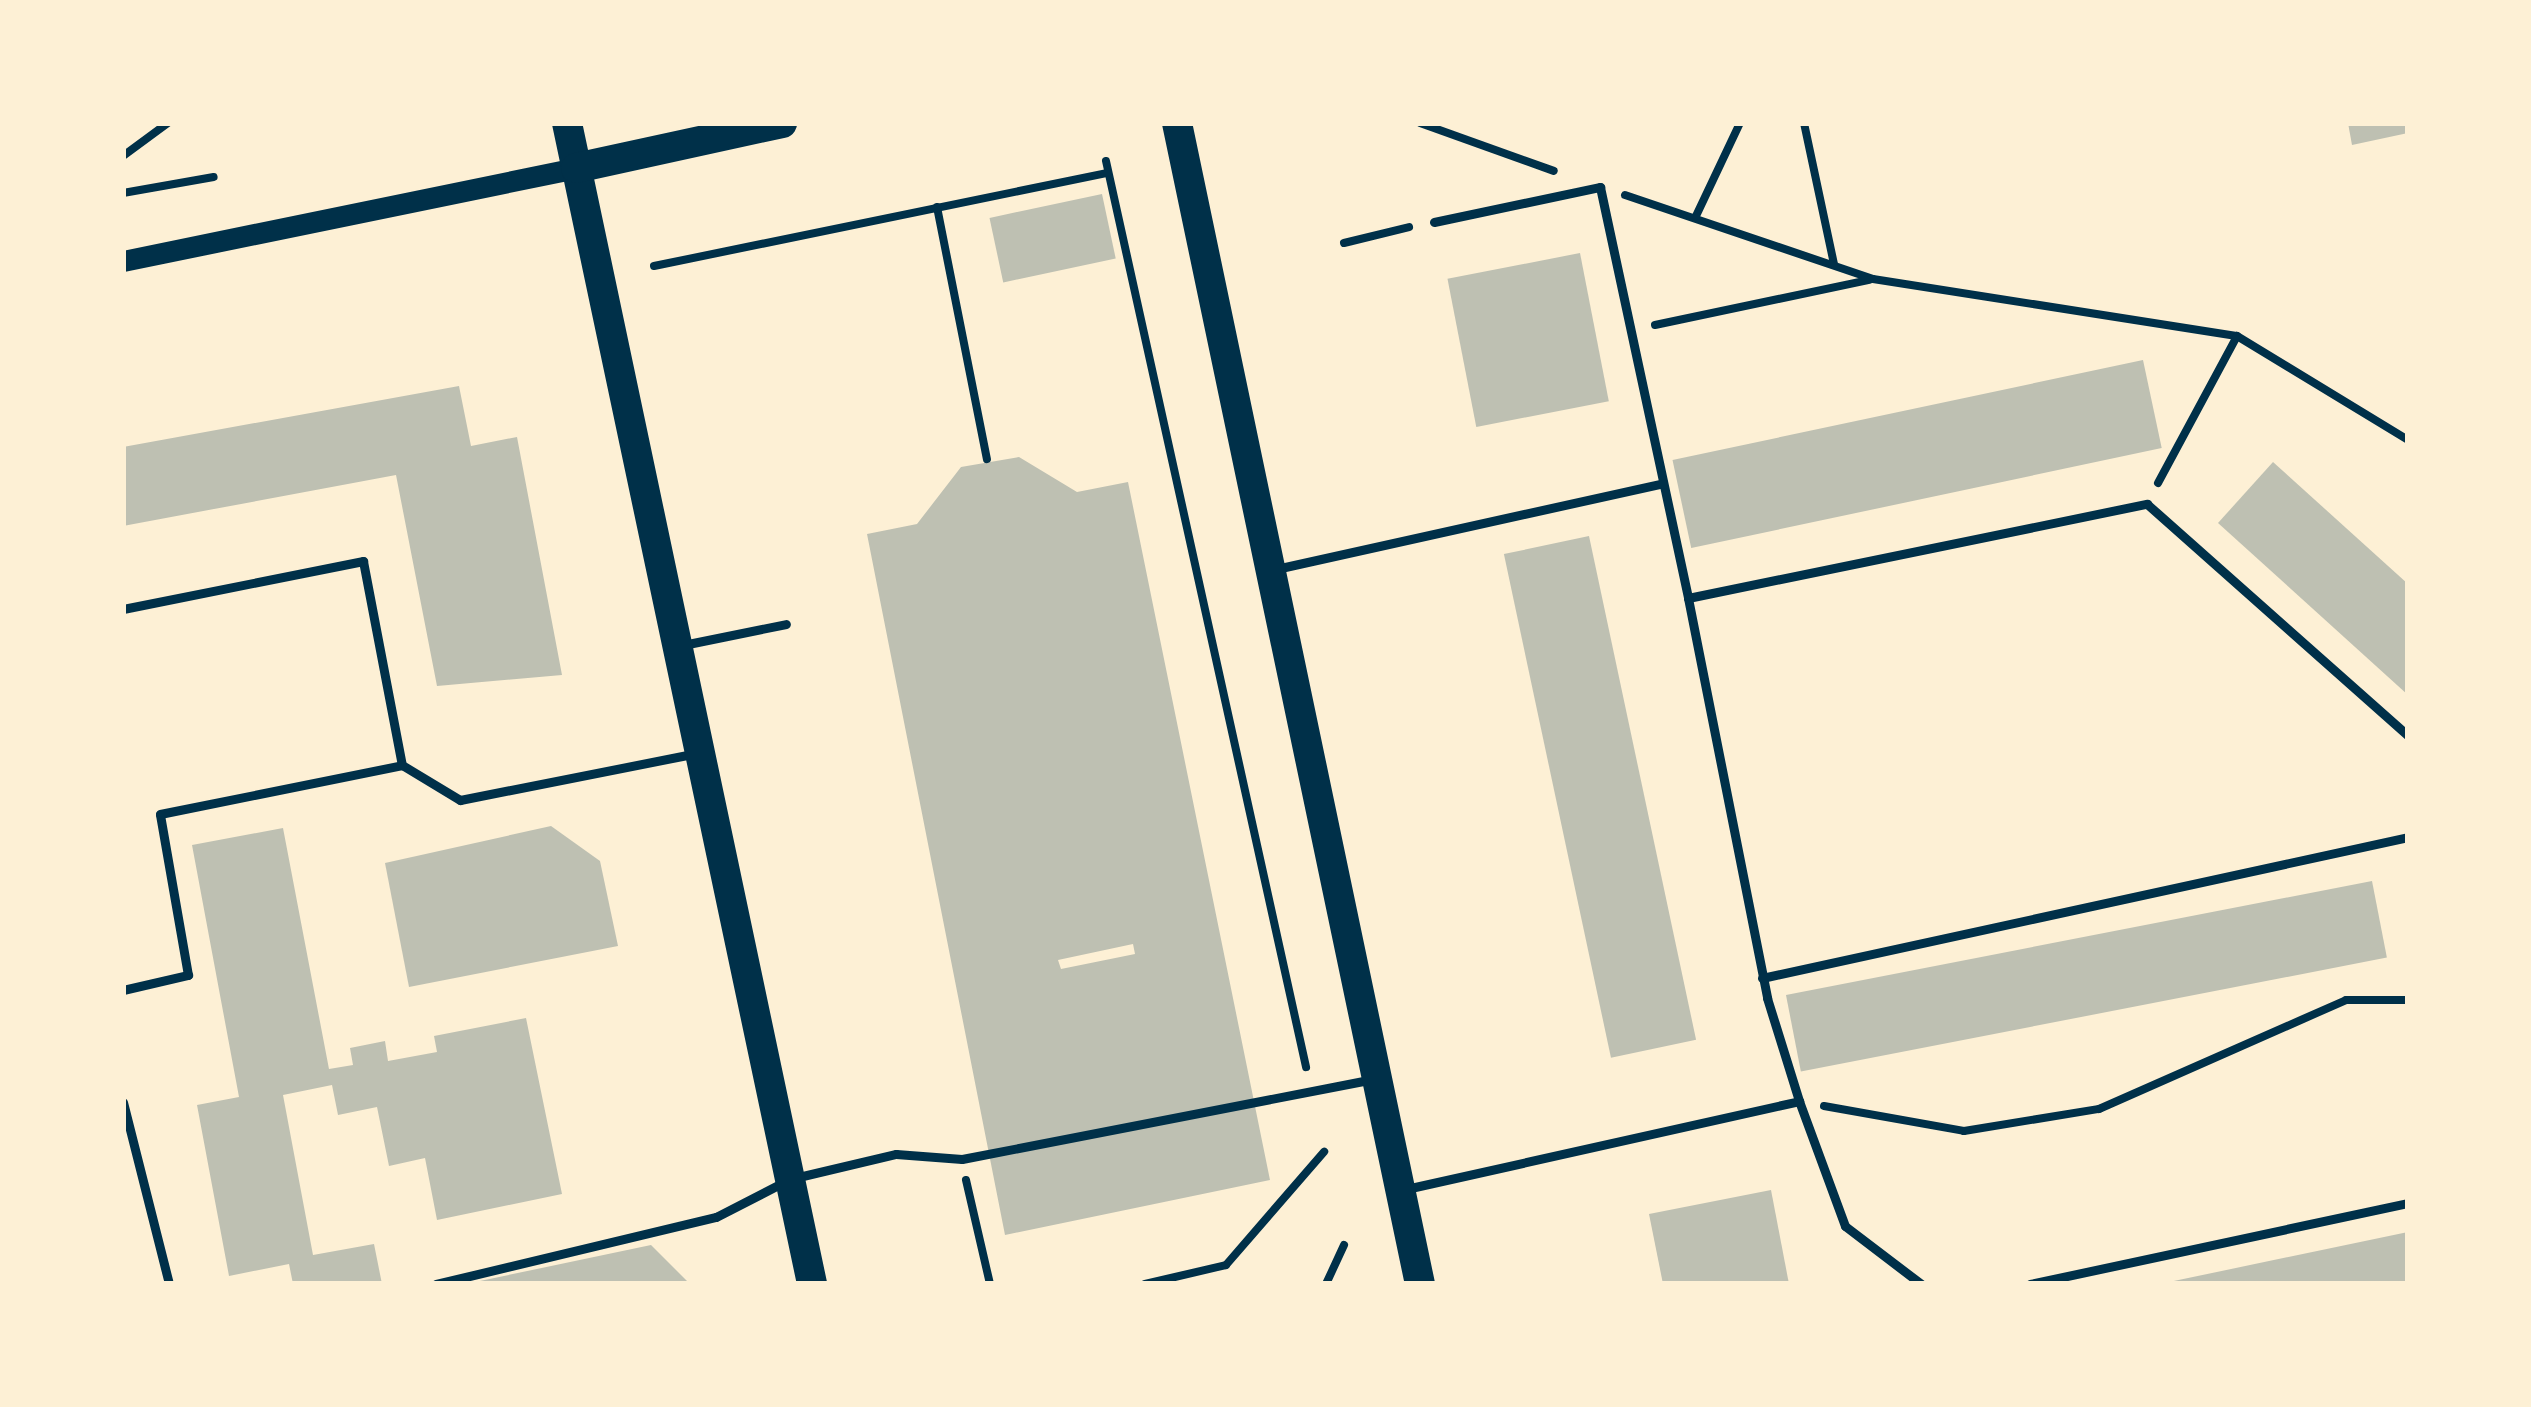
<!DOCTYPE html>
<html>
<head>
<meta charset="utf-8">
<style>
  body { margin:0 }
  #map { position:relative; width:2531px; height:1407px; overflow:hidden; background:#fdf0d5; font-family:"Sofia Sans Condensed",sans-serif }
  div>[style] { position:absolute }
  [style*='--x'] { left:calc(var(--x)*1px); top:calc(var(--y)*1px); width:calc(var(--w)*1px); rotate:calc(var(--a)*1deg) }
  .building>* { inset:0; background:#bec0b2; transform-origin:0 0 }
  .path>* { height:8px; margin:-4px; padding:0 4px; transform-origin:4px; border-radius:4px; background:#003049 }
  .service>* { height:9px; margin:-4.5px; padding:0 4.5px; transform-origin:4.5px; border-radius:4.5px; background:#003049 }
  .tertiary>* { height:21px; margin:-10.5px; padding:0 10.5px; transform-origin:10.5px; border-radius:10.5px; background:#003049 }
  .primary>* { height:30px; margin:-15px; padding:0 15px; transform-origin:15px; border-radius:15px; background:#003049 }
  span { translate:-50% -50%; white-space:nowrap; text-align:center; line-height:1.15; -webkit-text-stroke:9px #fdf0d5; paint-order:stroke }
  .frame { position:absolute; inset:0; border:126px solid #fdf0d5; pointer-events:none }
</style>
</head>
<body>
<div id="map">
  <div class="building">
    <div style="clip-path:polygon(2348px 123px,2408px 123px,2408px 133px,2352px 145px)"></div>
    <div style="left:1102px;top:194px;width:66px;height:115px;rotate:78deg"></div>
    <div style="left:1580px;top:253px;width:151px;height:135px;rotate:79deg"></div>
    <div style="left:2143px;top:360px;width:90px;height:481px;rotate:78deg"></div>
    <div style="clip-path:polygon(459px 386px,471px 446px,517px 437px,562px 675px,437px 686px,396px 475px,123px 526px,123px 447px)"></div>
    <div style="clip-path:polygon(evenodd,1019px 457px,1077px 492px,1128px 482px,1270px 1180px,1005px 1235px,867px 534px,917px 524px,961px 467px,1019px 457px,1133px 944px,1135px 954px,1061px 969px,1058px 960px,1133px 944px)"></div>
    <div style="clip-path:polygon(2273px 462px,2408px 584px,2408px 695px,2218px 523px)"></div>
    <div style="left:1589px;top:536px;width:515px;height:87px;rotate:78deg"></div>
    <div style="clip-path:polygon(551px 826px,600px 861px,618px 946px,409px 987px,385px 863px)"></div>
    <div style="clip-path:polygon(283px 828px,329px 1069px,353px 1065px,350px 1048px,385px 1041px,388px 1061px,437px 1052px,434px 1036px,526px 1018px,562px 1194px,437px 1220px,425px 1158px,389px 1166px,377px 1107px,338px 1115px,332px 1085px,283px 1095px,313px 1255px,374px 1244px,382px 1284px,293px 1284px,289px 1264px,229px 1276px,197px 1105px,239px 1097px,192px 845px)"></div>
    <div style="left:2372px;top:881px;width:78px;height:597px;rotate:79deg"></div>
    <div style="clip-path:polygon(1771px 1190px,1789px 1284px,1663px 1284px,1649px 1214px)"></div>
    <div style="clip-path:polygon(2408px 1232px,2408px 1284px,2169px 1284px,2169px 1282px)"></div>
    <div style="clip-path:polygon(651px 1245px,690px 1284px,475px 1284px,475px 1282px)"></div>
  </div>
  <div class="path">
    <div style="--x:1420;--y:123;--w:142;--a:19.7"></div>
    <div style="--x:1804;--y:123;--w:144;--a:78"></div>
    <div style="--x:123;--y:156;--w:56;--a:-36.3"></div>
    <div style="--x:1106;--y:161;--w:928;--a:77.55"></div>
    <div style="--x:123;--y:193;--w:92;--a:-10"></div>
    <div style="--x:1625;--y:195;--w:262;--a:18.7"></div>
    <div style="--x:1873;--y:279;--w:368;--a:8.9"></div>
    <div style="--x:2237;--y:336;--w:200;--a:31.3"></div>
    <div style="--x:937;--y:207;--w:257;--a:78.8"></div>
    <div style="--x:1696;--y:216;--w:103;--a:-64.7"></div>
    <div style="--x:1344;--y:243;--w:67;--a:-13.8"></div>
    <div style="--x:654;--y:266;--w:463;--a:-11.6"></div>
    <div style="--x:1655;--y:325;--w:219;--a:-11.9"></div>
    <div style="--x:2158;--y:483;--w:167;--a:-61.7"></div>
    <div style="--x:1824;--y:1106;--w:142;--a:10.1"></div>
    <div style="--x:1964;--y:1131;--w:137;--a:-9.3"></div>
    <div style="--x:2099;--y:1109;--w:270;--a:-23.8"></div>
    <div style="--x:2346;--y:1000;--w:62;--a:0"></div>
    <div style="--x:966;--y:1180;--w:107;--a:77"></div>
    <div style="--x:1145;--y:1284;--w:83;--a:-13.2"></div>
    <div style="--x:1226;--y:1265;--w:150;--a:-49.1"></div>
    <div style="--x:1326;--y:1284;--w:43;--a:-65.2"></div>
  </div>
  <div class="service">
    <div style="--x:1434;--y:222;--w:170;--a:-11.9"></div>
    <div style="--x:1600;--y:187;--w:420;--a:77.9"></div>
    <div style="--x:1688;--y:598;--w:469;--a:-11.6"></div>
    <div style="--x:2147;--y:504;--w:349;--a:41.6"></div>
    <div style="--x:1276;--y:569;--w:396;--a:-12.5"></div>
    <div style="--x:1688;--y:598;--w:408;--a:78.8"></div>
    <div style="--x:1767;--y:998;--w:108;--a:72.7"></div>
    <div style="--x:1799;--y:1101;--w:133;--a:69.8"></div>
    <div style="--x:1845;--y:1226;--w:96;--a:37.3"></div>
    <div style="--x:123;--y:609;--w:245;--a:-11.3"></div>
    <div style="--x:363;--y:561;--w:208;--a:79.2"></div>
    <div style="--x:683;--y:645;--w:105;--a:-11.5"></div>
    <div style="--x:1762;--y:978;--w:661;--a:-12.31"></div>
    <div style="--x:123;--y:990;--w:67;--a:-13"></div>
    <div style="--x:188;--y:975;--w:163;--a:-99.9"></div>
    <div style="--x:160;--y:814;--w:247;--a:-11.4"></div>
    <div style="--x:402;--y:765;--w:68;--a:31.1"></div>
    <div style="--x:460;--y:800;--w:242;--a:-11.2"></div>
    <div style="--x:123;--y:1102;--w:188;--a:75.8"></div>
    <div style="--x:1406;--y:1189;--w:403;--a:-12.6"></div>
    <div style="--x:436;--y:1284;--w:288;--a:-13.5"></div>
    <div style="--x:716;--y:1217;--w:83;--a:-27.2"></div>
    <div style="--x:790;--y:1179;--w:109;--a:-13.3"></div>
    <div style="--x:896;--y:1154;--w:66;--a:4.3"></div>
    <div style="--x:962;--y:1159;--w:418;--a:-11"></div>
    <div style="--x:2030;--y:1284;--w:387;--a:-12.1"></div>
  </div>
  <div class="tertiary">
    <div style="--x:123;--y:261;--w:462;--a:-11.6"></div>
  </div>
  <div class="primary">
    <div style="--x:567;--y:123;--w:1187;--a:78.08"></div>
    <div style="--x:1177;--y:123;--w:1186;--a:78.18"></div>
    <div style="--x:576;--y:168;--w:211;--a:-12.3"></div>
  </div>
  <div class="frame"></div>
</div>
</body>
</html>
